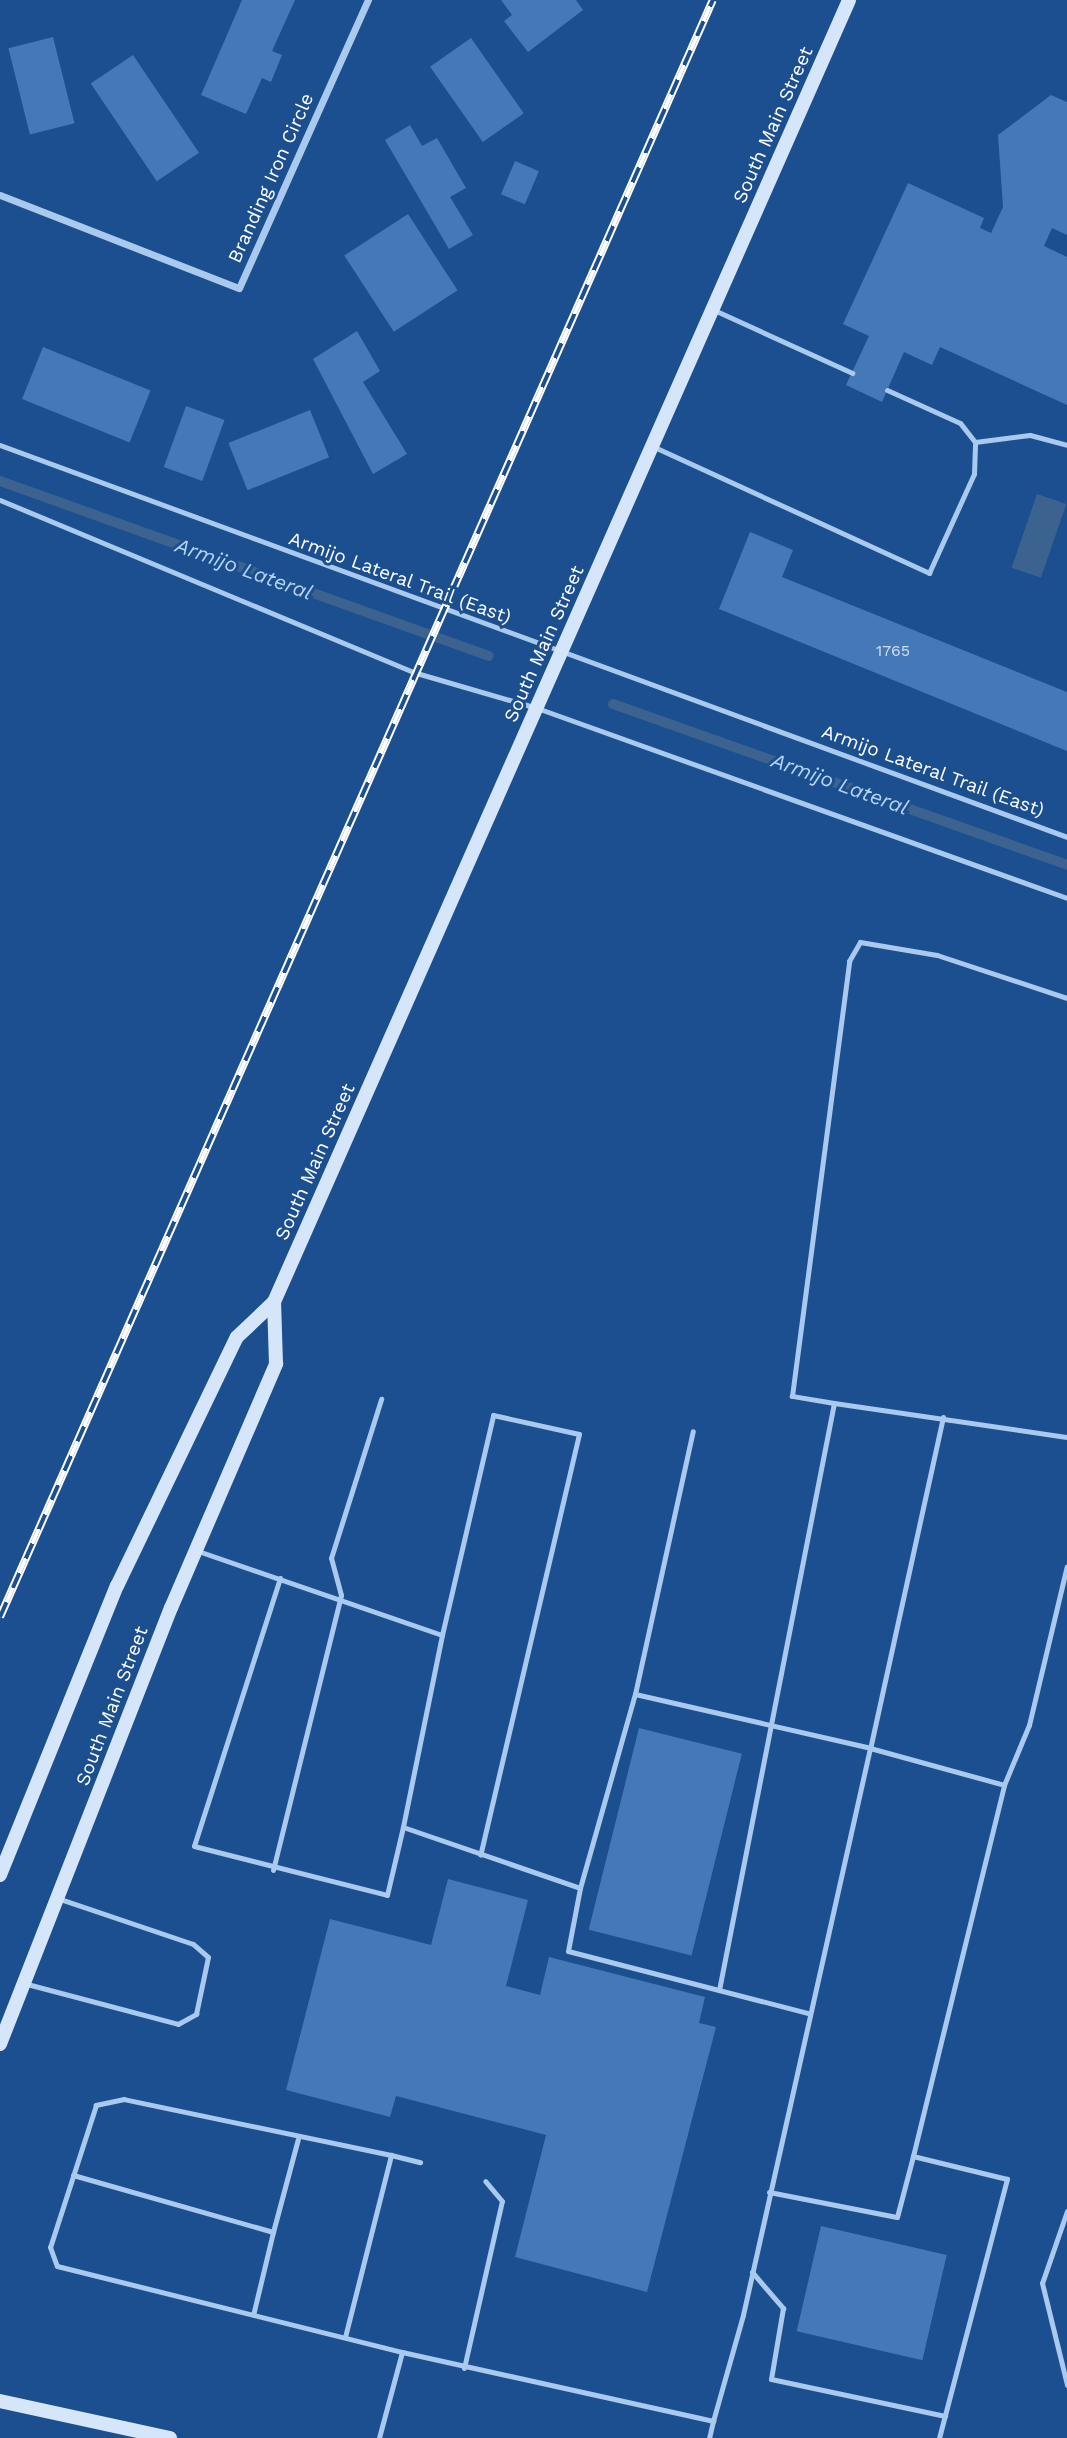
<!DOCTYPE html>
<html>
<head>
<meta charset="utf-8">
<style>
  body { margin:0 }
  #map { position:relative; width:1067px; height:2438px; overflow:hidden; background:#1b4f8f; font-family:"Work Sans",sans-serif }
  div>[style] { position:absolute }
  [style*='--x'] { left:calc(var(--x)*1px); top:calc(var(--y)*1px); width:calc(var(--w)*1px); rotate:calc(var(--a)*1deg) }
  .water>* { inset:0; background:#3c6290; transform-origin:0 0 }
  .stream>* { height:10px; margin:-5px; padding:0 5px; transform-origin:5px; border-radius:5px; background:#3c6290 }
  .building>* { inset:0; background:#4478b7; transform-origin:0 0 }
  .lane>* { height:5px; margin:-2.5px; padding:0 2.5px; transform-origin:2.5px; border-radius:2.5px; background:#a9c9ee }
  .street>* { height:7px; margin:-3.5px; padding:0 3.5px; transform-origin:3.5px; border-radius:3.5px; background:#a9c9ee }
  .secondary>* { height:14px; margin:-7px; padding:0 7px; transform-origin:7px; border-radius:7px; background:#d6e6fa }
  .rail>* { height:8px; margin-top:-4px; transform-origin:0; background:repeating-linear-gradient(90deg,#1b4f8f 0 16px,#fff 0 32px); box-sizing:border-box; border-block:2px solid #fff }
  span { translate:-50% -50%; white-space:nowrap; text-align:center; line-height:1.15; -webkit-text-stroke:6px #1b4f8f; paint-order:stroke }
  .number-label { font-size:16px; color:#d0dded }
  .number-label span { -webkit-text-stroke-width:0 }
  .street-label { font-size:19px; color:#fff }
  .water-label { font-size:21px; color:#b5d3f5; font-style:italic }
</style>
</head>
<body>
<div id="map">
  <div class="water">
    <div style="left:1037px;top:494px;width:31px;height:78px;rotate:19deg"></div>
  </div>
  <div class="stream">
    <div style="--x:0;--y:481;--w:519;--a:19.69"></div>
    <div style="--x:613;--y:704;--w:482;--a:19.5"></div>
  </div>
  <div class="building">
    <div style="clip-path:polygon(242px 0,295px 0,272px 51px,282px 55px,271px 82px,262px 78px,246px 114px,201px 95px)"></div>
    <div style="clip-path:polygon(501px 0,576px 0,583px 10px,528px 52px,504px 21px,512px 15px)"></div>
    <div style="left:53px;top:37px;width:89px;height:46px;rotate:76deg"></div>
    <div style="left:471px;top:38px;width:92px;height:50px;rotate:55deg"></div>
    <div style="left:133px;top:55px;width:118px;height:51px;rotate:56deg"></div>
    <div style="clip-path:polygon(1051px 95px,1067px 102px,1067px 235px,1052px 228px,1044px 246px,1067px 257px,1067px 405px,940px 347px,932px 365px,904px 352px,882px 402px,846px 385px,869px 336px,843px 324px,908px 183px,984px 218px,980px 228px,991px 233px,1003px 207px,998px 135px)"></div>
    <div style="clip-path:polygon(410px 125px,422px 146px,437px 138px,466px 188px,450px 197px,473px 235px,449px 249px,385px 140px)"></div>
    <div style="left:515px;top:161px;width:26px;height:36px;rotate:23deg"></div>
    <div style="left:408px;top:214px;width:91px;height:76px;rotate:57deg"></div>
    <div style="clip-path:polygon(357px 331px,380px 371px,363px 382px,407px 454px,373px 474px,313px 359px)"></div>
    <div style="left:43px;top:347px;width:116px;height:56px;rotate:22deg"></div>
    <div style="left:186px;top:406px;width:41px;height:65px;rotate:20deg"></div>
    <div style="left:310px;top:410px;width:51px;height:88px;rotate:68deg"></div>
    <div style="clip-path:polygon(750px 532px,793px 550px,782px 577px,1067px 692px,1067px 751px,719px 609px)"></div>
    <div style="left:639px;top:1728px;width:106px;height:208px;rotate:14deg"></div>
    <div style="clip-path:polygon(448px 1879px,528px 1900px,506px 1986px,540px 1995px,549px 1957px,705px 1997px,699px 2023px,716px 2027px,647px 2292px,515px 2257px,546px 2135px,396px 2096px,390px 2117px,286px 2090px,330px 1919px,431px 1945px)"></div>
    <div style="left:821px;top:2226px;width:129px;height:108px;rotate:13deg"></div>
  </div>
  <div class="lane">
    <div style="--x:714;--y:310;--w:152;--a:24.5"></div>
    <div style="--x:975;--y:442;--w:55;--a:-7.3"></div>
    <div style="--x:1030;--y:435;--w:38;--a:15"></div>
    <div style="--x:0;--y:445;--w:1137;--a:20.17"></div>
    <div style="--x:652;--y:446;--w:305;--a:24.6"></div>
    <div style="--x:929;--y:573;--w:109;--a:-65.6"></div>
    <div style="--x:974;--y:474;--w:32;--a:-88"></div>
    <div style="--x:975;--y:442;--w:24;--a:-128"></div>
    <div style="--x:960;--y:423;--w:80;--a:-155.7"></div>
    <div style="--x:0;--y:500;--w:447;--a:22.6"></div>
    <div style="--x:413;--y:672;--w:129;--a:16.2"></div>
    <div style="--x:537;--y:708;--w:563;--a:19.72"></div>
    <div style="--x:834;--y:1403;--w:235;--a:8.3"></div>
    <div style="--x:943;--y:1417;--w:339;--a:102.4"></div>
    <div style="--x:870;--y:1748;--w:139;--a:15.4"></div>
    <div style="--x:198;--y:1551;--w:258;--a:19"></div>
    <div style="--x:442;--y:1635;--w:196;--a:101.5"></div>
    <div style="--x:403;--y:1827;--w:187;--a:19"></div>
    <div style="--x:580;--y:1888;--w:202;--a:-74.2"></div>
    <div style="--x:635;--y:1694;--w:241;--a:12.9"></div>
    <div style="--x:870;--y:1748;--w:581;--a:102.63"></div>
    <div style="--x:743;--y:2315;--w:110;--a:105.8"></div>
    <div style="--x:280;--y:1578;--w:281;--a:107.8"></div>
    <div style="--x:194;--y:1846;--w:199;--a:14.2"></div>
    <div style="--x:387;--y:1895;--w:70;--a:-76.8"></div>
    <div style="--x:442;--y:1635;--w:226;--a:-76.9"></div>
    <div style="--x:493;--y:1415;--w:88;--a:12.5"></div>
    <div style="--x:579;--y:1434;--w:432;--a:103.2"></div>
    <div style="--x:635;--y:1694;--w:269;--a:-77.6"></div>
    <div style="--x:273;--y:1870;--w:283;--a:-76.1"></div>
    <div style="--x:341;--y:1595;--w:38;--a:-105"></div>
    <div style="--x:331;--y:1558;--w:167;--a:-72.5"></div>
    <div style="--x:580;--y:1888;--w:64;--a:100.8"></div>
    <div style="--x:568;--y:1951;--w:248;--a:14.5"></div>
    <div style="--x:27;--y:1984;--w:156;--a:14.8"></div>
    <div style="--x:178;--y:2024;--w:21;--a:-29"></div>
    <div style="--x:196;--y:2014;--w:58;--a:-78.1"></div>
    <div style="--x:208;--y:1957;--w:20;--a:-139"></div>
    <div style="--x:193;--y:1944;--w:140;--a:-161.3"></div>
    <div style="--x:719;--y:1990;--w:598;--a:-78.92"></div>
    <div style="--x:834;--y:1403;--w:43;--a:-170.5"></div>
    <div style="--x:792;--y:1396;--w:439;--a:-82.5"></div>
    <div style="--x:849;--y:961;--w:22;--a:-60"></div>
    <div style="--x:860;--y:942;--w:78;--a:9.6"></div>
    <div style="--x:937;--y:955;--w:137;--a:18.3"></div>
    <div style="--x:391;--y:2155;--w:30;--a:14"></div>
    <div style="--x:73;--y:2175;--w:208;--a:15.9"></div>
    <div style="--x:273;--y:2232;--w:85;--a:103.5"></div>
    <div style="--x:769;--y:2192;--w:130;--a:11.1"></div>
    <div style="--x:897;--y:2217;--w:63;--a:-75.3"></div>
    <div style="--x:1067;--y:2211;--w:76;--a:109.1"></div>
    <div style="--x:1042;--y:2283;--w:105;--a:76.2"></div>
    <div style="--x:273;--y:2232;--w:96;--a:-75"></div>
    <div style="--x:752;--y:2272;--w:48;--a:49.3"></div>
    <div style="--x:783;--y:2308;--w:72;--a:99.6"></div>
    <div style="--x:771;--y:2379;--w:178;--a:12"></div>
    <div style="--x:345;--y:2337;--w:188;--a:-75.8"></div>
    <div style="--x:391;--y:2155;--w:273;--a:-168.2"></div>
    <div style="--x:124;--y:2099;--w:29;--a:168"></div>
    <div style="--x:96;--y:2105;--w:149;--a:107.9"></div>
    <div style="--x:50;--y:2247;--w:20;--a:70"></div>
    <div style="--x:57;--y:2266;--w:356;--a:14"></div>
    <div style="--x:402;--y:2352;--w:89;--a:105"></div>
    <div style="--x:402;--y:2352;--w:319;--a:12.5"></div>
    <div style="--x:713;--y:2421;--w:17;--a:103"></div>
    <div style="--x:464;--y:2368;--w:171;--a:-77.2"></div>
    <div style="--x:502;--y:2201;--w:26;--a:-130"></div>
    <div style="--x:939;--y:2438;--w:268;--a:-75.3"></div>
    <div style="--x:1007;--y:2179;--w:97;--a:-166.3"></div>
    <div style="--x:913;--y:2156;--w:382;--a:-76.2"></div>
    <div style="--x:1004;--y:1785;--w:65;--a:-67.4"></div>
    <div style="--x:1029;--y:1725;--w:163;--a:-76.6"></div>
  </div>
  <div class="street">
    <div style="--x:0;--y:195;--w:256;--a:21.3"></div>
    <div style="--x:239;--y:288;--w:316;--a:-65.9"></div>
  </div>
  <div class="secondary">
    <div style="--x:0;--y:1875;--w:312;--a:-68"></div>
    <div style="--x:117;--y:1586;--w:276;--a:-64.3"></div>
    <div style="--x:237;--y:1337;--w:51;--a:-43.4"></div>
    <div style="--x:274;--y:1302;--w:1423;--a:-66.17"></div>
    <div style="--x:0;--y:2044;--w:468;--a:-68.6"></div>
    <div style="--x:171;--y:1608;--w:266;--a:-66.7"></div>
    <div style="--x:276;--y:1364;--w:62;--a:-91.8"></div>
    <div style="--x:0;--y:2401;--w:174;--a:12.3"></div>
  </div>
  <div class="rail">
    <div style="--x:0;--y:1617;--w:1767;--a:-66.21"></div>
  </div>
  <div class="number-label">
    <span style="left:893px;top:651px">1765</span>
  </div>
  <div class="street-label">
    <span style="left:773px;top:125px;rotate:-66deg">South Main Street</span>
    <span style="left:271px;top:178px;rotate:-66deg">Branding Iron Circle</span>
    <span style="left:400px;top:578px;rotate:20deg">Armijo Lateral Trail (East)</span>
    <span style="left:544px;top:644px;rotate:-66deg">South Main Street</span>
    <span style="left:933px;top:771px;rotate:20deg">Armijo Lateral Trail (East)</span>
    <span style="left:315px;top:1162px;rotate:-66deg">South Main Street</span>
    <span style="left:112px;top:1706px;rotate:-69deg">South Main Street</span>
  </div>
  <div class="water-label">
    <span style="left:244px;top:569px;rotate:20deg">Armijo Lateral</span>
    <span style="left:840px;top:784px;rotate:20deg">Armijo Lateral</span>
  </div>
</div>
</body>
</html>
